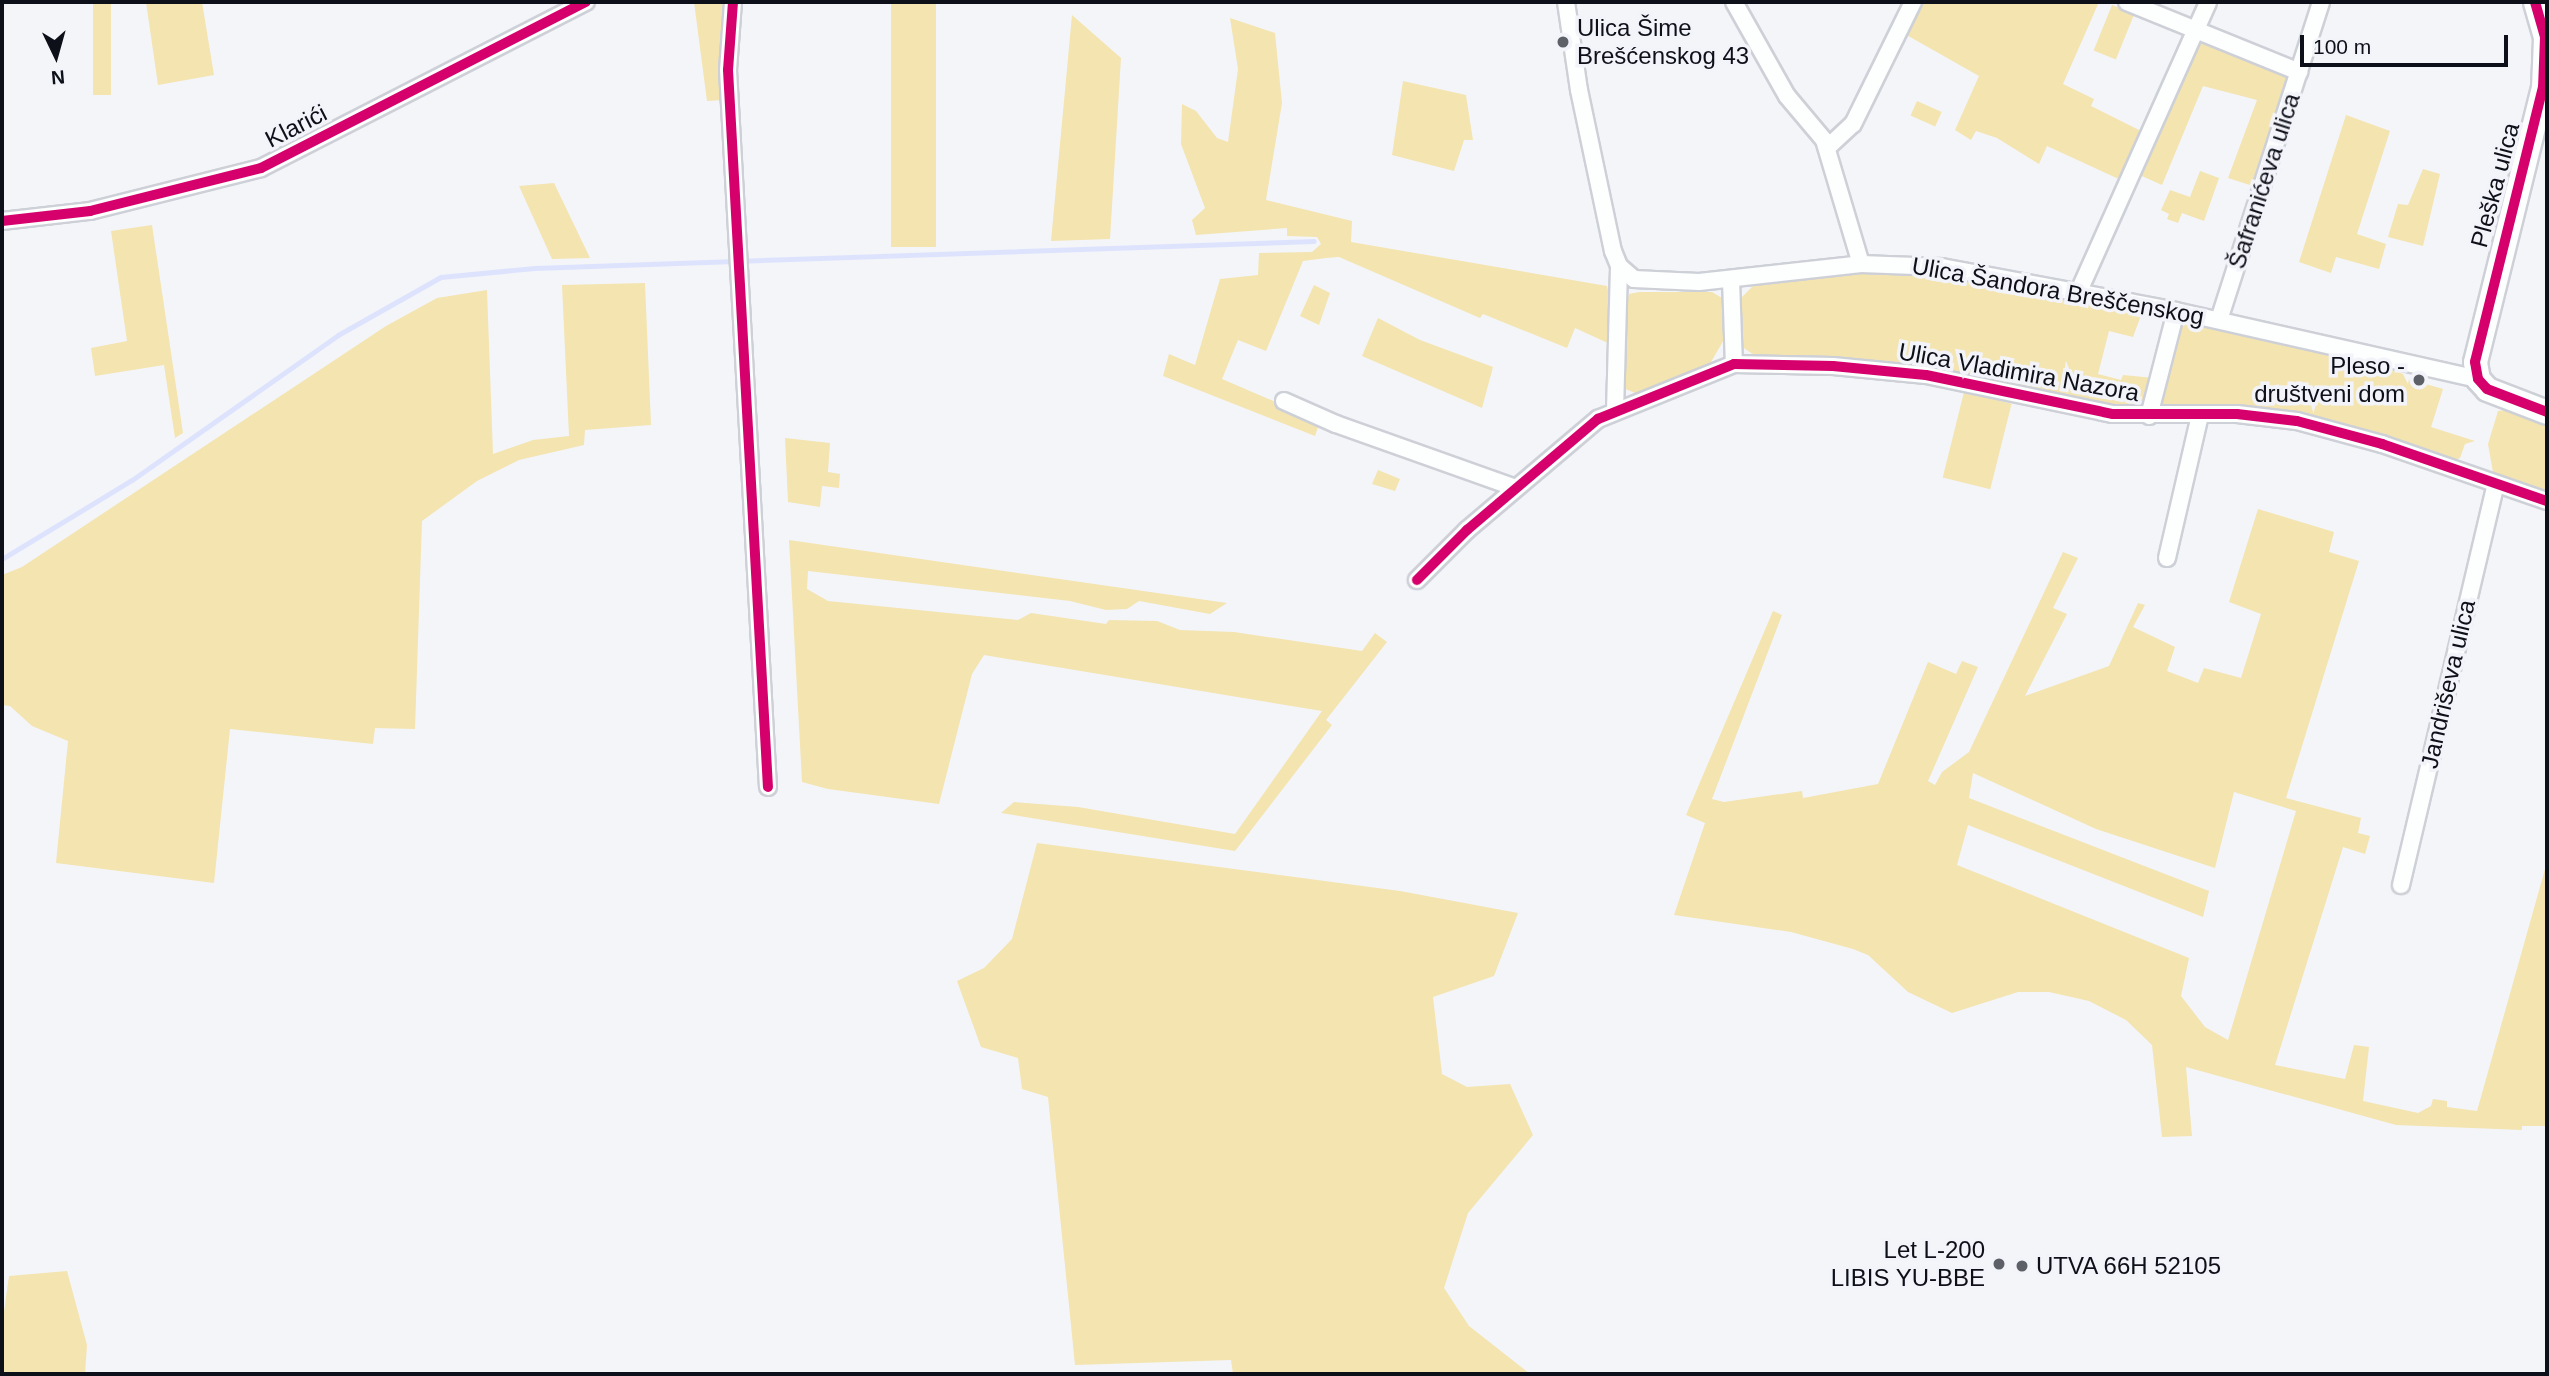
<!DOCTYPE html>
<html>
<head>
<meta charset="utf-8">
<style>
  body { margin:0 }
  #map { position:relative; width:2549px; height:1376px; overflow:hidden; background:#f4f5f9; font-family:Helvetica,sans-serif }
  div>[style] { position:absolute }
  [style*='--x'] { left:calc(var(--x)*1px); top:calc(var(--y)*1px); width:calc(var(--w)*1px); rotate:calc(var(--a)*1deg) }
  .green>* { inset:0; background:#f3e4b0; transform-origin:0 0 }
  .stream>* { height:4.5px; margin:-2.25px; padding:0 2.25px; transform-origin:2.25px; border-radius:2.25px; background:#dee3fd }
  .roads { filter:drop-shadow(2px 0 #ced0d7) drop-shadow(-2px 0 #ced0d7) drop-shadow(0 2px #ced0d7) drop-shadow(0 -2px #ced0d7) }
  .street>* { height:16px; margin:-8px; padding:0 8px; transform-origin:8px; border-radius:8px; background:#fdfefe }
  .secondary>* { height:23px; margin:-11.5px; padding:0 11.5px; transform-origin:11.5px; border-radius:11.5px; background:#fdfefe }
  .cycleway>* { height:10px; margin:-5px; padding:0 5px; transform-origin:5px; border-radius:5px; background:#d6006c }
  .dots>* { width:19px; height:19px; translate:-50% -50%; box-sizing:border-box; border:4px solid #f3f4fa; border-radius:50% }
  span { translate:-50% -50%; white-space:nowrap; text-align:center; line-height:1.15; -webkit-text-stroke:7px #f3f4fa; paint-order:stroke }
  .poi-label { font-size:24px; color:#0e1019 }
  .left { translate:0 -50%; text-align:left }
  .right { translate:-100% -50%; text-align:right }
  .street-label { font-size:24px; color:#0e1019 }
  .frame { position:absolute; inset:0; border:4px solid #0e1019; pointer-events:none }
  .north { position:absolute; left:21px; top:21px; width:70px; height:70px; -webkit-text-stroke:5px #f3f4fa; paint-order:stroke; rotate:175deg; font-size:19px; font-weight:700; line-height:28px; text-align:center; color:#0e1019 }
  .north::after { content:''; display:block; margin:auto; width:24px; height:32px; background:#0e1019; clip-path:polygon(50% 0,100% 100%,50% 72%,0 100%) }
  .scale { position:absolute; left:2300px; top:35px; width:208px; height:32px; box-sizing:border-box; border:4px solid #0e1019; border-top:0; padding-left:9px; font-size:21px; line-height:24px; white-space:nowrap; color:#0e1019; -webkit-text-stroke:5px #f3f4fa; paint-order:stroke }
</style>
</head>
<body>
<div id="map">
  <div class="green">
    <div style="left:93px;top:2px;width:18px;height:93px"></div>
    <div style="clip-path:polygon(146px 2px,202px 2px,214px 75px,158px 85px)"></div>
    <div style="clip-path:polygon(694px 2px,726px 2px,722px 100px,707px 101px)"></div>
    <div style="left:891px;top:2px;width:45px;height:245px"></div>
    <div style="clip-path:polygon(1917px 2px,2099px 2px,2063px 84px,2094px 99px,2091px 106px,2143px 132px,2123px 181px,2047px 146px,2039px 164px,1997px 138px,1976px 131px,1971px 140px,1955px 130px,1979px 76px,1903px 33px)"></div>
    <div style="left:2112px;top:5px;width:24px;height:49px;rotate:22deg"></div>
    <div style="clip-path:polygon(1072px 15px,1121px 58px,1110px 239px,1051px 241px)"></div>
    <div style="clip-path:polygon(1230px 18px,1275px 33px,1282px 103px,1266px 200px,1352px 221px,1351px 242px,1607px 286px,1611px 303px,1610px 344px,1575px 328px,1567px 348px,1483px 314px,1480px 318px,1339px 257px,1326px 258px,1303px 261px,1266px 351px,1238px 340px,1222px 379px,1320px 421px,1315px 436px,1163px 376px,1169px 354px,1195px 365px,1220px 279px,1258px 275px,1259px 253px,1312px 252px,1321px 244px,1317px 237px,1287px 236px,1287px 228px,1196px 235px,1192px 220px,1205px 208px,1181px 144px,1182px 104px,1196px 111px,1217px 138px,1228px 142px,1238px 69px)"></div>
    <div style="clip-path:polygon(2199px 37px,2277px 70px,2292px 82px,2256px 187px,2228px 178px,2257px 100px,2203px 86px,2162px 185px,2135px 173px)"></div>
    <div style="clip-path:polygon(1403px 81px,1466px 95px,1473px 140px,1464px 140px,1454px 171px,1392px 155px)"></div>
    <div style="left:1917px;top:101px;width:27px;height:16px;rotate:24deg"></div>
    <div style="clip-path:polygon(2346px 115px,2390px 131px,2357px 234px,2386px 244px,2379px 269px,2336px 257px,2331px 273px,2299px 262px)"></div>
    <div style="clip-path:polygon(2423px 169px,2440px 174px,2423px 246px,2388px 237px,2398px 204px,2408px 205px)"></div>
    <div style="clip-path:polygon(2200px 171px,2219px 178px,2204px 221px,2182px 213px,2178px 223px,2167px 219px,2169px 214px,2161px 210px,2170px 190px,2190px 197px)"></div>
    <div style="clip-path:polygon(554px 183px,590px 258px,552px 259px,519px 186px)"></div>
    <div style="clip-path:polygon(152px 225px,183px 433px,175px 438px,164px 365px,95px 376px,91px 348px,127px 341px,111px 231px)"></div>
    <div style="clip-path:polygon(1864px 271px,1944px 275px,2143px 310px,2133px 337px,2109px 331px,2098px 374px,2121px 380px,2123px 375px,2154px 378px,2146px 398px,2130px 410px,1757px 357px,1738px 344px,1737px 302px,1756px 283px)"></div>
    <div style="clip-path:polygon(645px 283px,651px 425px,585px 430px,584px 445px,519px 460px,477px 481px,422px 521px,415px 729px,375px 728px,373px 744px,230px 729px,214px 883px,56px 863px,68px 741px,32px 726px,10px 706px,2px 705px,2px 575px,22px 567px,386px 326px,437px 298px,487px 290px,493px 454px,533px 440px,569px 436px,562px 285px)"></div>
    <div style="clip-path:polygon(1314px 285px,1330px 293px,1319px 325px,1300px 316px)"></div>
    <div style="clip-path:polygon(1639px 292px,1712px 292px,1727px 301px,1725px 338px,1711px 362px,1640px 395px,1623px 388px,1626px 306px,1629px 294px)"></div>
    <div style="clip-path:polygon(1378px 318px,1420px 340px,1493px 367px,1482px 408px,1362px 356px)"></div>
    <div style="clip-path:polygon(2190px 321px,2379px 364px,2403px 374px,2408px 384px,2409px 379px,2443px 389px,2431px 427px,2475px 441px,2465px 444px,2460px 458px,2450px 462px,2327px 422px,2163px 407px,2160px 402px,2178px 330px)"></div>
    <div style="left:1964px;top:392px;width:49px;height:88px;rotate:14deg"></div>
    <div style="clip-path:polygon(2507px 410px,2547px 421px,2547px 495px,2494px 478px,2488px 444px,2498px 411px)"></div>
    <div style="clip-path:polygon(785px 438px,830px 443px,828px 472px,840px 474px,839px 488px,822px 486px,820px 507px,788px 502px)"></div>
    <div style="clip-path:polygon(1378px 470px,1400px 479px,1395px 491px,1372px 484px)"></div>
    <div style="clip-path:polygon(evenodd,2258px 509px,2334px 532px,2329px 552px,2359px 561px,2286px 798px,2361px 818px,2358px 833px,2370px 836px,2365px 854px,2343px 847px,2275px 1065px,2345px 1079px,2354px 1045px,2369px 1047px,2363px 1101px,2418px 1113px,2431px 1106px,2433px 1099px,2447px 1101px,2447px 1107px,2477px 1111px,2547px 862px,2547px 1126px,2522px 1126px,2522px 1130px,2396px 1125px,2186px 1067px,2192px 1136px,2162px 1137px,2152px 1045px,2126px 1020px,2089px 1001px,2049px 992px,2018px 992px,1952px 1013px,1908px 992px,1868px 955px,1853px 949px,1791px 932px,1674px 915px,1705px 823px,1686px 815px,1773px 611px,1782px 615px,1712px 799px,1724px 802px,1802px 791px,1803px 798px,1878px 784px,1928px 662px,1956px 674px,1962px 661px,1978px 667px,1928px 781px,1935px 785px,1942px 772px,1969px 752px,2063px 552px,2078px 558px,2053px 608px,2067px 614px,2025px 696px,2109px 666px,2138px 603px,2145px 605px,2133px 627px,2175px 647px,2167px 671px,2198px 683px,2204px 668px,2241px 678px,2261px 614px,2229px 602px,2258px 509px,1973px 773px,2096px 829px,2215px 868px,2234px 792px,2296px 811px,2228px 1040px,2205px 1027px,2181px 996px,2189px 958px,1957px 865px,1968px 825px,2203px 917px,2209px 891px,1969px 798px,1973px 773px)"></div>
    <div style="clip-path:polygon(789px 540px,1227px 603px,1210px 614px,1139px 601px,1127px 609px,1106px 610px,1070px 601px,808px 571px,807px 589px,828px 601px,1018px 620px,1031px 613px,1106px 624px,1109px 620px,1157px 621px,1180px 630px,1234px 632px,1362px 651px,1375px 633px,1387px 642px,1326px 720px,1332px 725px,1235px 851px,1001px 813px,1014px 802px,1078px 807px,1235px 834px,1322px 711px,984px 655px,972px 674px,939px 804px,828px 789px,802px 782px)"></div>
    <div style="clip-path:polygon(1037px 843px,1400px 891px,1518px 913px,1494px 976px,1433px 997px,1442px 1074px,1467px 1087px,1510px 1084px,1533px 1135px,1468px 1213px,1444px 1288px,1469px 1326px,1530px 1374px,1233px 1374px,1231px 1360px,1075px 1365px,1048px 1097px,1022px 1089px,1018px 1058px,981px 1047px,957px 981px,984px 968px,1012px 939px)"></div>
    <div style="clip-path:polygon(67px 1271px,87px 1345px,85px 1374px,2px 1374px,2px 1326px,9px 1276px)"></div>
  </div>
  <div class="stream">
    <div style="--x:2;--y:559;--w:152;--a:-31.3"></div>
    <div style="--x:132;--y:480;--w:252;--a:-35.1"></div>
    <div style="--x:338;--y:335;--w:118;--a:-29.4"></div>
    <div style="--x:441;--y:277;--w:94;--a:-5.5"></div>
    <div style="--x:535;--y:268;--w:779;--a:-1.99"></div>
  </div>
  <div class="roads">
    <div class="street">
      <div style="--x:733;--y:2;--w:68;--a:94.2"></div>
      <div style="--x:728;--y:70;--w:718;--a:86.81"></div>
      <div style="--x:1566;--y:2;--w:89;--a:81.6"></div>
      <div style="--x:1579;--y:90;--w:165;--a:78.1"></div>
      <div style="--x:1613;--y:251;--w:16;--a:68"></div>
      <div style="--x:1619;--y:266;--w:20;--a:41"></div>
      <div style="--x:1634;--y:279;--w:65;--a:2.6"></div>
      <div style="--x:1699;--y:282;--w:163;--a:-6.3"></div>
      <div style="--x:1861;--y:264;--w:81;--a:2.1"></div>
      <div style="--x:1942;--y:267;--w:238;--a:10.6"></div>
      <div style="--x:2176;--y:311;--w:310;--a:12.7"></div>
      <div style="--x:1734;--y:2;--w:108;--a:60.6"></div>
      <div style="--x:1787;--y:96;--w:57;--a:49.9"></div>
      <div style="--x:1824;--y:140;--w:129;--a:73.4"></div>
      <div style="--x:2127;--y:2;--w:186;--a:22.1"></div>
      <div style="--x:1827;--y:148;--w:35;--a:-43"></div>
      <div style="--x:1853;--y:124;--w:136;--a:-63.8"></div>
      <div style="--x:2;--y:221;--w:89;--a:-6.5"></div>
      <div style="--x:90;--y:211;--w:176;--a:-14.1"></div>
      <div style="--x:261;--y:168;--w:365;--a:-27.1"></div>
      <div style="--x:1731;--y:280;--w:84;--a:88"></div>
      <div style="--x:2079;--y:291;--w:316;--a:-65.9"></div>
      <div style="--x:2219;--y:320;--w:334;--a:-72.2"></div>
      <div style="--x:1284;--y:401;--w:57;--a:23.9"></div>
      <div style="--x:1336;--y:424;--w:191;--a:19.6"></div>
      <div style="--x:1615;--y:411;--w:145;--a:-88.4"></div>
      <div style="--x:2149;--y:416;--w:108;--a:-75.6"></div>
      <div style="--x:2167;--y:558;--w:147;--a:-77"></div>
      <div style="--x:1417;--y:580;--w:71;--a:-45"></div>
      <div style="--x:1467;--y:530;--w:172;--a:-40.3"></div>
      <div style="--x:1598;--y:419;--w:147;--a:-22"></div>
      <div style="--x:1734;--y:364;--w:99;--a:1.2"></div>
      <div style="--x:1833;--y:366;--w:93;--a:5.5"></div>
      <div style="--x:1926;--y:375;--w:191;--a:11.8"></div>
      <div style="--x:2113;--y:414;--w:124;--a:0"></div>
      <div style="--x:2237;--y:414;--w:60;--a:6.7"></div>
      <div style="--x:2297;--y:421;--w:88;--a:15.1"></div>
      <div style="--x:2382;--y:444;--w:175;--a:19.1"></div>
      <div style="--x:2401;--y:885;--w:412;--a:-76.7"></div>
    </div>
    <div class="secondary">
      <div style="--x:2535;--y:2;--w:37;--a:74"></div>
      <div style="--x:2545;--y:38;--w:49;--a:92.3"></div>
      <div style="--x:2543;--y:87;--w:283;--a:103.9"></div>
      <div style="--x:2475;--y:362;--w:17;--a:80"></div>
      <div style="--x:2478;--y:379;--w:13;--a:48"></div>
      <div style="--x:2487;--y:389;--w:64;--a:21"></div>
    </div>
  </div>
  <div class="cycleway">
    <div style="--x:733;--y:2;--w:68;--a:94.2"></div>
    <div style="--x:728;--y:70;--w:718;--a:86.81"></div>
    <div style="--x:2535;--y:2;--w:37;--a:74"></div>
    <div style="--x:2545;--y:38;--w:49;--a:92.3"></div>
    <div style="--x:2543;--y:87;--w:283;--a:103.9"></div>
    <div style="--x:2475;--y:362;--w:17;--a:80"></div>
    <div style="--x:2478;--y:379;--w:13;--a:48"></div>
    <div style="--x:2487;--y:389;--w:64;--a:21"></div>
    <div style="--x:2;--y:221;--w:89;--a:-6.5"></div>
    <div style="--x:90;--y:211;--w:176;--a:-14.1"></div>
    <div style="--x:261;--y:168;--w:365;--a:-27.1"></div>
    <div style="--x:1417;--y:580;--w:71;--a:-45"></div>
    <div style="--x:1467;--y:530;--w:172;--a:-40.3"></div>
    <div style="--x:1598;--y:419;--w:147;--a:-22"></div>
    <div style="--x:1734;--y:364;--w:99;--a:1.2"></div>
    <div style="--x:1833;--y:366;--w:93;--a:5.5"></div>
    <div style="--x:1926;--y:375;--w:191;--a:11.8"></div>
    <div style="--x:2113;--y:414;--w:124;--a:0"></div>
    <div style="--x:2237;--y:414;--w:60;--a:6.7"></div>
    <div style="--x:2297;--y:421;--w:88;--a:15.1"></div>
    <div style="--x:2382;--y:444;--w:175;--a:19.1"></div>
  </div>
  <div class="dots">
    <div style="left:1563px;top:42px;background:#5e6067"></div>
    <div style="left:2419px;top:380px;background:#5e6067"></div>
    <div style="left:1999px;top:1264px;background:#5e6067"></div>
    <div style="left:2022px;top:1266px;background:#5e6067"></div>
  </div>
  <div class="poi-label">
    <span class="left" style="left:1577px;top:42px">Ulica Šime<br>Brešćenskog 43</span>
    <span class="right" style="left:2405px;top:380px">Pleso -<br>društveni dom</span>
    <span class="right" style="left:1985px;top:1264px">Let L-200<br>LIBIS YU-BBE</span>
    <span class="left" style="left:2036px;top:1266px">UTVA 66H 52105</span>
  </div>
  <div class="street-label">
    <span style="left:296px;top:126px;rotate:-27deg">Klarići</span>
    <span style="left:2264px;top:181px;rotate:-72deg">Šafranićeva ulica</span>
    <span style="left:2495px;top:185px;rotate:-75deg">Pleška ulica</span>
    <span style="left:2058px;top:291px;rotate:10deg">Ulica Šandora Breščenskog</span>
    <span style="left:2019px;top:372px;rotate:10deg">Ulica Vladimira Nazora</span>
    <span style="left:2448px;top:684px;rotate:-77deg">Jandriševa ulica</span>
  </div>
  <div class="frame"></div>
  <div class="north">N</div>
  <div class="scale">100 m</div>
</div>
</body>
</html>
